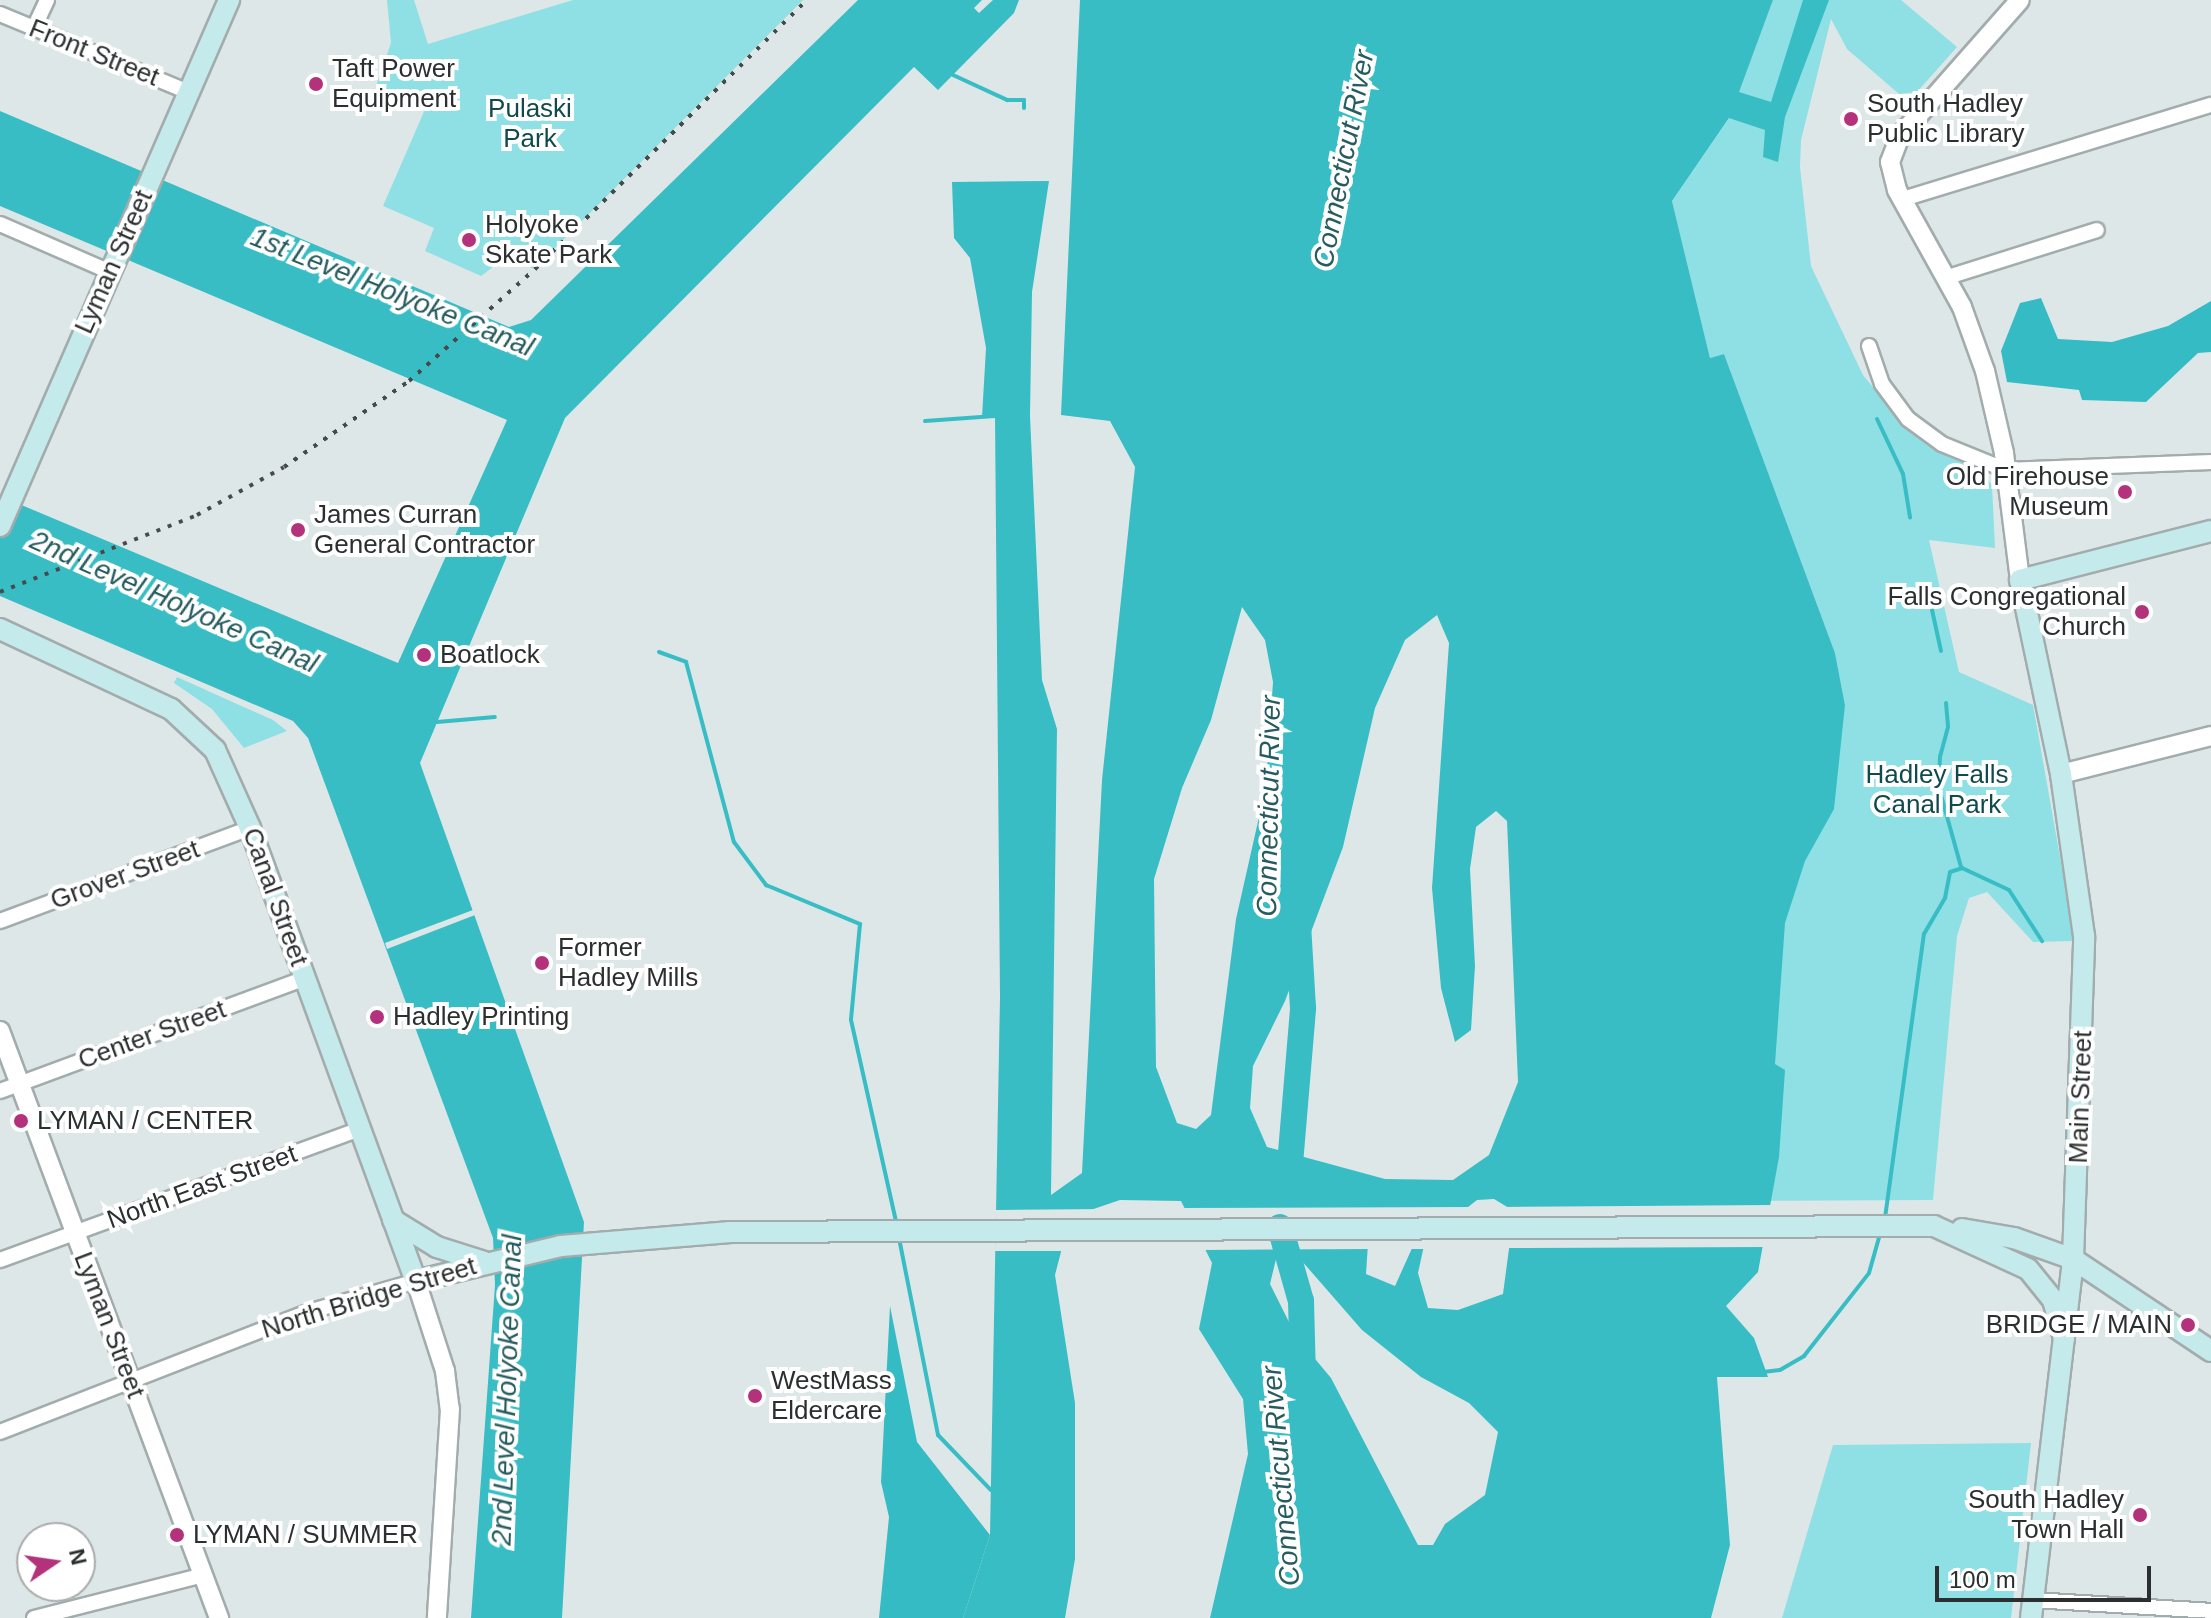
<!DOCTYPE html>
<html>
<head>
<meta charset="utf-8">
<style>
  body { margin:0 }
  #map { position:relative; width:2211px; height:1618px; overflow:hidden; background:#dee7e8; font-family:Arial,sans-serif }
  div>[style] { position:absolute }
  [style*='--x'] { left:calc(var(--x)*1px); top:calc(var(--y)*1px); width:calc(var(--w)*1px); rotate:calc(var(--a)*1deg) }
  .green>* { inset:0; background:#8ee0e4 }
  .forest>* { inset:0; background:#35bbc3 }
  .water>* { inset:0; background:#38bdc5 }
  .pier>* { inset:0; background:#dee7e8 }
  .stream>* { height:4px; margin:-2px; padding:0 2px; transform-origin:2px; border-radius:2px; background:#38bdc5 }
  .river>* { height:26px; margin:-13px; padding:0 13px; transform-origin:13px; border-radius:13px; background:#38bdc5 }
  .roads { filter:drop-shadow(2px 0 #a3acac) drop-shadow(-2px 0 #a3acac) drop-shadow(0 2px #a3acac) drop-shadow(0 -2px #a3acac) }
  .minor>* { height:14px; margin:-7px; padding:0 7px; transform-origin:7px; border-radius:7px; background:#fff }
  .tertiary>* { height:18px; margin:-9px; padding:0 9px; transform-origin:9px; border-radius:9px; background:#fff }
  .secondary>* { height:20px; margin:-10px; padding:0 10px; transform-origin:10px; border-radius:10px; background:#c5eaec }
  .rail>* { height:4px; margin-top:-2px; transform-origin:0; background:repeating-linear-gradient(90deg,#454a4a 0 4px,transparent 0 12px) }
  .dots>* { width:22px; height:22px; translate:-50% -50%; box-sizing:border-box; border:4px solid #fff; border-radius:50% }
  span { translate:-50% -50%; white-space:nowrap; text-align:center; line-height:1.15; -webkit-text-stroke:8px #fff; paint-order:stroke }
  .street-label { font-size:26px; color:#2b2f2f }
  .poi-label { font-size:26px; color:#2b2f2f }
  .left { translate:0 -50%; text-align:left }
  .right { translate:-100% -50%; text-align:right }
  .park-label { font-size:26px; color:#114a4d }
  .water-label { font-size:28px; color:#265c5f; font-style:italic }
  .north { position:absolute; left:16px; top:1522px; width:80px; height:80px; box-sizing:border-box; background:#fff; border:2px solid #aaacac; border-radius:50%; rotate:77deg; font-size:22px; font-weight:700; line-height:32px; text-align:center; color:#2b2f2f }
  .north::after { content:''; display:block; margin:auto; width:28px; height:36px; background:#b4327b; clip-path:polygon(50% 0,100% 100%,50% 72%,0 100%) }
  .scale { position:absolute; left:1935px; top:1566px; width:216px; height:36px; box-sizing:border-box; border:4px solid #2b2f2f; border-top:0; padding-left:10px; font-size:24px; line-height:28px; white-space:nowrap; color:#2b2f2f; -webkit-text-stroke:6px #fff; paint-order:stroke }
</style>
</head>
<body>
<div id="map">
  <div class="green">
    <div style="clip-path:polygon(387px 0,414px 0,428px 44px,573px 0,803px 0,534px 269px,499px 255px,497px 264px,481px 276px,425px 251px,434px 228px,383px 206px,426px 107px,376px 86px,391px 43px)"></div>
    <div style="clip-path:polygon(1773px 0,1901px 0,1957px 47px,1917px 92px,1899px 94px,1847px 49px,1831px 19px,1801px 140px,1800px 167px,1811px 266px,1863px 375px,1912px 434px,1978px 469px,1992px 485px,1995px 548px,1929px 540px,1959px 672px,2033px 705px,2075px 941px,2033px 942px,1987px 892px,1969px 898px,1957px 936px,1933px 1200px,1721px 1201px,1724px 1095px,1845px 705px,1835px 653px,1724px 354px,1710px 358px,1672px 201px,1728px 120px)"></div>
    <div style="clip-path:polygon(177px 677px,273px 720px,287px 731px,244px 748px,212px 709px,174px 683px)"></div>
    <div style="clip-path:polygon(2031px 1443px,2011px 1618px,1782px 1618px,1833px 1445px)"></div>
  </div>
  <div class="forest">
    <div style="clip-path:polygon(2041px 298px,2058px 339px,2112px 342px,2168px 326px,2211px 301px,2211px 352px,2198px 353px,2146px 402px,2082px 400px,2079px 390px,2007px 382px,2001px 351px,2020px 303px)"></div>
    <div style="clip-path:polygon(890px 1306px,917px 1442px,990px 1535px,963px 1618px,879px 1618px,889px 1517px,881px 1482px)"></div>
  </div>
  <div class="water">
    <div style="clip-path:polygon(858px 0,982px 0,974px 8px,979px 13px,993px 0,1019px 0,1014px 13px,938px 90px,914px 67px,565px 418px,420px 763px,584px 1222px,562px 1618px,471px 1618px,495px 1285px,493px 1238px,308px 738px,293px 721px,0 596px,0 496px,398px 663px,507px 420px,0 206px,0 111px,509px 327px,531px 320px)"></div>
    <div style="clip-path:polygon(evenodd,1080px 0,1773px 0,1739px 92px,1771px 102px,1803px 0,1829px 0,1785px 117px,1778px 162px,1763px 157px,1765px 130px,1729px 118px,1672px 201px,1710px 358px,1724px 354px,1835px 653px,1845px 705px,1834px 809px,1805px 861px,1785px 923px,1775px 1064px,1785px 1070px,1779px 1157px,1758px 1272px,1726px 1306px,1754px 1338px,1768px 1377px,1717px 1377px,1730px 1545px,1711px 1618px,1210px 1618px,1248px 1454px,1243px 1399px,1199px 1329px,1212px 1263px,1181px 1201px,1120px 1200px,1070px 1217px,1055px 1275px,1075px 1403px,1075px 1559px,1065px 1618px,963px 1618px,990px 1535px,1000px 997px,995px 417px,982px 417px,986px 348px,970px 258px,954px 238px,952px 182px,1049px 181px,1032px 292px,1030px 416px,1042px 680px,1057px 729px,1051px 1195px,1082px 1173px,1102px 780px,1135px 467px,1110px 421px,1061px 415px,1080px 0,1242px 607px,1265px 640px,1273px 682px,1266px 786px,1236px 919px,1211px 1115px,1196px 1129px,1177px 1123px,1156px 1067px,1154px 879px,1182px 788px,1211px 720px,1242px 607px,1080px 0,1437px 615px,1449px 643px,1432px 888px,1441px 988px,1455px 1042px,1471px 1030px,1475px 966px,1470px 869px,1476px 827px,1496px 811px,1507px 821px,1518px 1082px,1489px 1155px,1453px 1180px,1385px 1179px,1267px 1147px,1250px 1108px,1253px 1066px,1285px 1001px,1343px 847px,1375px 708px,1405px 640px,1437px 615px,1080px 0,1494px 1199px,1514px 1211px,1503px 1294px,1458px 1310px,1428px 1308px,1418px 1273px,1425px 1241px,1477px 1200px,1494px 1199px,1080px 0,1405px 1213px,1413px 1246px,1395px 1286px,1366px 1274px,1370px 1214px,1405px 1213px,1080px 0,1276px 1259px,1301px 1260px,1362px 1330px,1421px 1377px,1469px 1403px,1498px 1432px,1485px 1495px,1445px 1524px,1433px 1545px,1418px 1545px,1331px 1378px,1296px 1336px,1270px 1284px,1276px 1259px)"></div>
  </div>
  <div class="pier">
    <div style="clip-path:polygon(473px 910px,475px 915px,387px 949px,385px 943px)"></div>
    <div style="clip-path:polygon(1774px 1205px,1767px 1247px,1505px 1248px,1510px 1214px,1499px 1207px)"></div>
    <div style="clip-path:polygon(1475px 1207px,1427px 1249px,1408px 1249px,1402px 1217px,1374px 1217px,1372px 1249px,1201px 1250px,1181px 1208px)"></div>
    <div style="clip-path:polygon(1107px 1209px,1073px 1220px,1066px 1251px,995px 1251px,996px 1210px)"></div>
  </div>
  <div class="stream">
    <div style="--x:953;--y:75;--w:60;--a:24.8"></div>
    <div style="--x:1007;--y:100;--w:17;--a:0"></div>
    <div style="--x:1024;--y:100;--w:8;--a:90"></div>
    <div style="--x:1877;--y:419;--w:61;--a:64.7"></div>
    <div style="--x:1903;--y:474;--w:44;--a:80.8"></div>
    <div style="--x:925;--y:421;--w:70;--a:-4.1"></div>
    <div style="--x:1932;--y:610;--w:42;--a:77.6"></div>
    <div style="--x:659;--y:652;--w:29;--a:20"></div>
    <div style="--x:686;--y:662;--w:186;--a:75.1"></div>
    <div style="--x:734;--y:842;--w:54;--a:53.3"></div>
    <div style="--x:766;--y:885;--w:102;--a:22.5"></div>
    <div style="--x:860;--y:924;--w:96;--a:95.4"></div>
    <div style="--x:851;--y:1020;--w:210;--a:77.4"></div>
    <div style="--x:1946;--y:703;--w:24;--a:85"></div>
    <div style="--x:1948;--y:727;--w:30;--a:105"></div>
    <div style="--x:1940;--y:756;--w:32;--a:92"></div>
    <div style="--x:1939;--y:788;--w:82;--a:74.4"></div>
    <div style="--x:437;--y:722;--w:58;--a:-4.9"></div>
    <div style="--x:1885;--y:1218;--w:287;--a:-82.2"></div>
    <div style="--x:1924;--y:934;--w:42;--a:-59.7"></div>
    <div style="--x:1945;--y:898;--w:26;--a:-79"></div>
    <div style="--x:1950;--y:872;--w:13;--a:-18"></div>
    <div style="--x:1962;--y:868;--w:52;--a:25.1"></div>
    <div style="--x:2009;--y:890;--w:61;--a:57.1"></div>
    <div style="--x:899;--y:1238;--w:201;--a:78.8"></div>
    <div style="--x:938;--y:1435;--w:76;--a:46.1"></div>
    <div style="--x:1763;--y:1372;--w:17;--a:-7"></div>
    <div style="--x:1780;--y:1370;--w:28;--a:-30"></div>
    <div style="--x:1804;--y:1356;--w:105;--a:-51.9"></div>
    <div style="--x:1869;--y:1273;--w:41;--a:-74.2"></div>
  </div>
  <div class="river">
    <div style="--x:1288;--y:1188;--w:181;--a:-85.2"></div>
    <div style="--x:1303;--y:1008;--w:84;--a:-93.4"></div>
    <div style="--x:1280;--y:1227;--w:77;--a:74.2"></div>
    <div style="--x:1301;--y:1301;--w:79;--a:88.5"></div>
  </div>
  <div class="roads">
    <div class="minor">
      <div style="--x:0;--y:14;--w:204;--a:22.5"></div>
      <div style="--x:34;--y:28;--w:31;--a:-65"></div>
      <div style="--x:1903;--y:199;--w:322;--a:-17"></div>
      <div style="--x:0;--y:224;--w:118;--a:23.5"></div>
      <div style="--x:1948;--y:277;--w:156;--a:-17.5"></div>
      <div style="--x:1869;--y:346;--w:40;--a:71.1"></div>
      <div style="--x:1882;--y:384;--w:44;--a:53.4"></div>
      <div style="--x:1908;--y:419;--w:42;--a:36.3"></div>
      <div style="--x:1942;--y:444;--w:69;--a:22.1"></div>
      <div style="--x:2006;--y:470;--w:205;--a:-2.2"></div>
      <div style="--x:0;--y:921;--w:267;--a:-20.4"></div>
      <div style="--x:0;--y:1091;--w:325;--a:-20.3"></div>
      <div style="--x:0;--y:1260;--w:382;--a:-20"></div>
      <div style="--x:0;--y:1432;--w:331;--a:-21.3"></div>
      <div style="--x:308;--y:1312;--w:112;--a:-16"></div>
      <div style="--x:2033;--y:1600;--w:178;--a:3.5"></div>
      <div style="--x:34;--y:1618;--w:175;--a:-14.2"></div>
    </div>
    <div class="tertiary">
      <div style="--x:2020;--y:580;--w:128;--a:-97.2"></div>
      <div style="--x:2004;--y:453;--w:84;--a:-103"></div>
      <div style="--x:1985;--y:371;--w:68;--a:-109.8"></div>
      <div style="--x:1962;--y:307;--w:134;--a:-119.1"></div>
      <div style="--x:1897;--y:190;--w:29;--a:-104"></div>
      <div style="--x:1890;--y:162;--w:28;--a:-69"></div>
      <div style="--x:1900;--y:136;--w:181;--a:-48.6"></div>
      <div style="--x:2061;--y:774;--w:155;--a:-14.2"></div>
      <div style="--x:0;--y:1031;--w:627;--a:69.54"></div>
      <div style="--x:416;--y:1281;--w:95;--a:72.1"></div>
      <div style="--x:445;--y:1371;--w:38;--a:83"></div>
      <div style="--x:450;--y:1409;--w:209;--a:93.6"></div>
    </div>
    <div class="secondary">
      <div style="--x:0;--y:526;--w:574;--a:-66.47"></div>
      <div style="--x:0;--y:629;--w:189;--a:25.1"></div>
      <div style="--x:171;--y:709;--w:60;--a:43"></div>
      <div style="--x:215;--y:750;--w:85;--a:65.8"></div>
      <div style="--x:250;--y:828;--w:482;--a:69.9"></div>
      <div style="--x:416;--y:1281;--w:149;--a:-13.6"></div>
      <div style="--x:561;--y:1246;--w:170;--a:-4.7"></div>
      <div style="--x:730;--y:1232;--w:1204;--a:-0.29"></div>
      <div style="--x:1934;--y:1226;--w:103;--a:24.6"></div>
      <div style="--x:2028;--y:1269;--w:40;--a:51"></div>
      <div style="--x:2053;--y:1300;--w:40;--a:74"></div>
      <div style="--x:393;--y:1220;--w:52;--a:31.5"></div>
      <div style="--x:437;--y:1247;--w:49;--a:17.7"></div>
      <div style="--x:1962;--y:1229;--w:53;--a:9.8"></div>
      <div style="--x:2014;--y:1238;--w:63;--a:19.6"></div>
      <div style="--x:2073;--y:1259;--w:166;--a:33.7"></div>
      <div style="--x:2031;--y:1618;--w:361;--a:-83.3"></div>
      <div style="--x:2073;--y:1259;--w:323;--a:-88"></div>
      <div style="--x:2084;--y:936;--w:164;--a:-98.1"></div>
      <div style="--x:2061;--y:774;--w:198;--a:-101.9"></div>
      <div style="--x:2020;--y:580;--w:197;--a:-14.4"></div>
    </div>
  </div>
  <div class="rail">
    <div style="--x:0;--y:592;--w:212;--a:-21.3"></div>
    <div style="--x:197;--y:515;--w:99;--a:-28.9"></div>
    <div style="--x:284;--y:467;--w:152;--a:-34.5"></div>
    <div style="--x:409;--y:381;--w:169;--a:-41.6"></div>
    <div style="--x:535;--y:269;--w:383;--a:-44.7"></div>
  </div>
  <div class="dots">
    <div style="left:316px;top:84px;background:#b4327b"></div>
    <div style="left:1851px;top:119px;background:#b4327b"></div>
    <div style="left:469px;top:240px;background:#b4327b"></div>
    <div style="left:2125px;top:492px;background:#b4327b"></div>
    <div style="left:298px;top:530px;background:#b4327b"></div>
    <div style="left:2142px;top:612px;background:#b4327b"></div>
    <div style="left:424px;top:655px;background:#b4327b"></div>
    <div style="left:542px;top:963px;background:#b4327b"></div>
    <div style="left:377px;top:1017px;background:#b4327b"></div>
    <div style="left:21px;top:1121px;background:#b4327b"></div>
    <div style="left:2188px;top:1325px;background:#b4327b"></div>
    <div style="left:755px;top:1396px;background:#b4327b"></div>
    <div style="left:2140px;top:1515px;background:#b4327b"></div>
    <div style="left:177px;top:1535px;background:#b4327b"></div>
  </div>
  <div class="street-label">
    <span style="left:94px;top:53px;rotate:22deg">Front Street</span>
    <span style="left:114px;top:262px;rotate:-66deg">Lyman Street</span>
    <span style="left:125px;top:875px;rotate:-20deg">Grover Street</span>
    <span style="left:275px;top:897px;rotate:70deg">Canal Street</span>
    <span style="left:152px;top:1035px;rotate:-20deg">Center Street</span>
    <span style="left:2081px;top:1097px;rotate:-88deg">Main Street</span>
    <span style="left:202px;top:1187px;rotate:-20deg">North East Street</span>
    <span style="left:369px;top:1298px;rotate:-17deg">North Bridge Street</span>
    <span style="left:109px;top:1325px;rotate:69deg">Lyman Street</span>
  </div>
  <div class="poi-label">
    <span class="left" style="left:332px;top:84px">Taft Power<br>Equipment</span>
    <span class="left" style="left:1867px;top:119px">South Hadley<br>Public Library</span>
    <span class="left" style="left:485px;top:240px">Holyoke<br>Skate Park</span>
    <span class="right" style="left:2109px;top:492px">Old Firehouse<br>Museum</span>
    <span class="left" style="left:314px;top:530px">James Curran<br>General Contractor</span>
    <span class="right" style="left:2126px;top:612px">Falls Congregational<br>Church</span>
    <span class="left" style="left:440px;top:655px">Boatlock</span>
    <span class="left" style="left:558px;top:963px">Former<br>Hadley Mills</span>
    <span class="left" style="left:393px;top:1017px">Hadley Printing</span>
    <span class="left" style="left:37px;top:1121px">LYMAN / CENTER</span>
    <span class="right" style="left:2172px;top:1325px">BRIDGE / MAIN</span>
    <span class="left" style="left:771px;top:1396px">WestMass<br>Eldercare</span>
    <span class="right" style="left:2124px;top:1515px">South Hadley<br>Town Hall</span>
    <span class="left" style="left:193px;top:1535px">LYMAN / SUMMER</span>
  </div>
  <div class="park-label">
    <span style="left:530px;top:124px">Pulaski<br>Park</span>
    <span style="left:1937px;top:790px">Hadley Falls<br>Canal Park</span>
  </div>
  <div class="water-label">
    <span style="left:1344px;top:159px;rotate:-79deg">Connecticut River</span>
    <span style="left:392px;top:292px;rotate:22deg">1st Level Holyoke Canal</span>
    <span style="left:174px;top:602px;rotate:24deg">2nd Level Holyoke Canal</span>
    <span style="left:1269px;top:806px;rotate:-89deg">Connecticut River</span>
    <span style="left:507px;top:1390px;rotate:-88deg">2nd Level Holyoke Canal</span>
    <span style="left:1281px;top:1476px;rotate:-95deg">Connecticut River</span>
  </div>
  <div class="north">N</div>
  <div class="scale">100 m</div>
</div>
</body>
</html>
